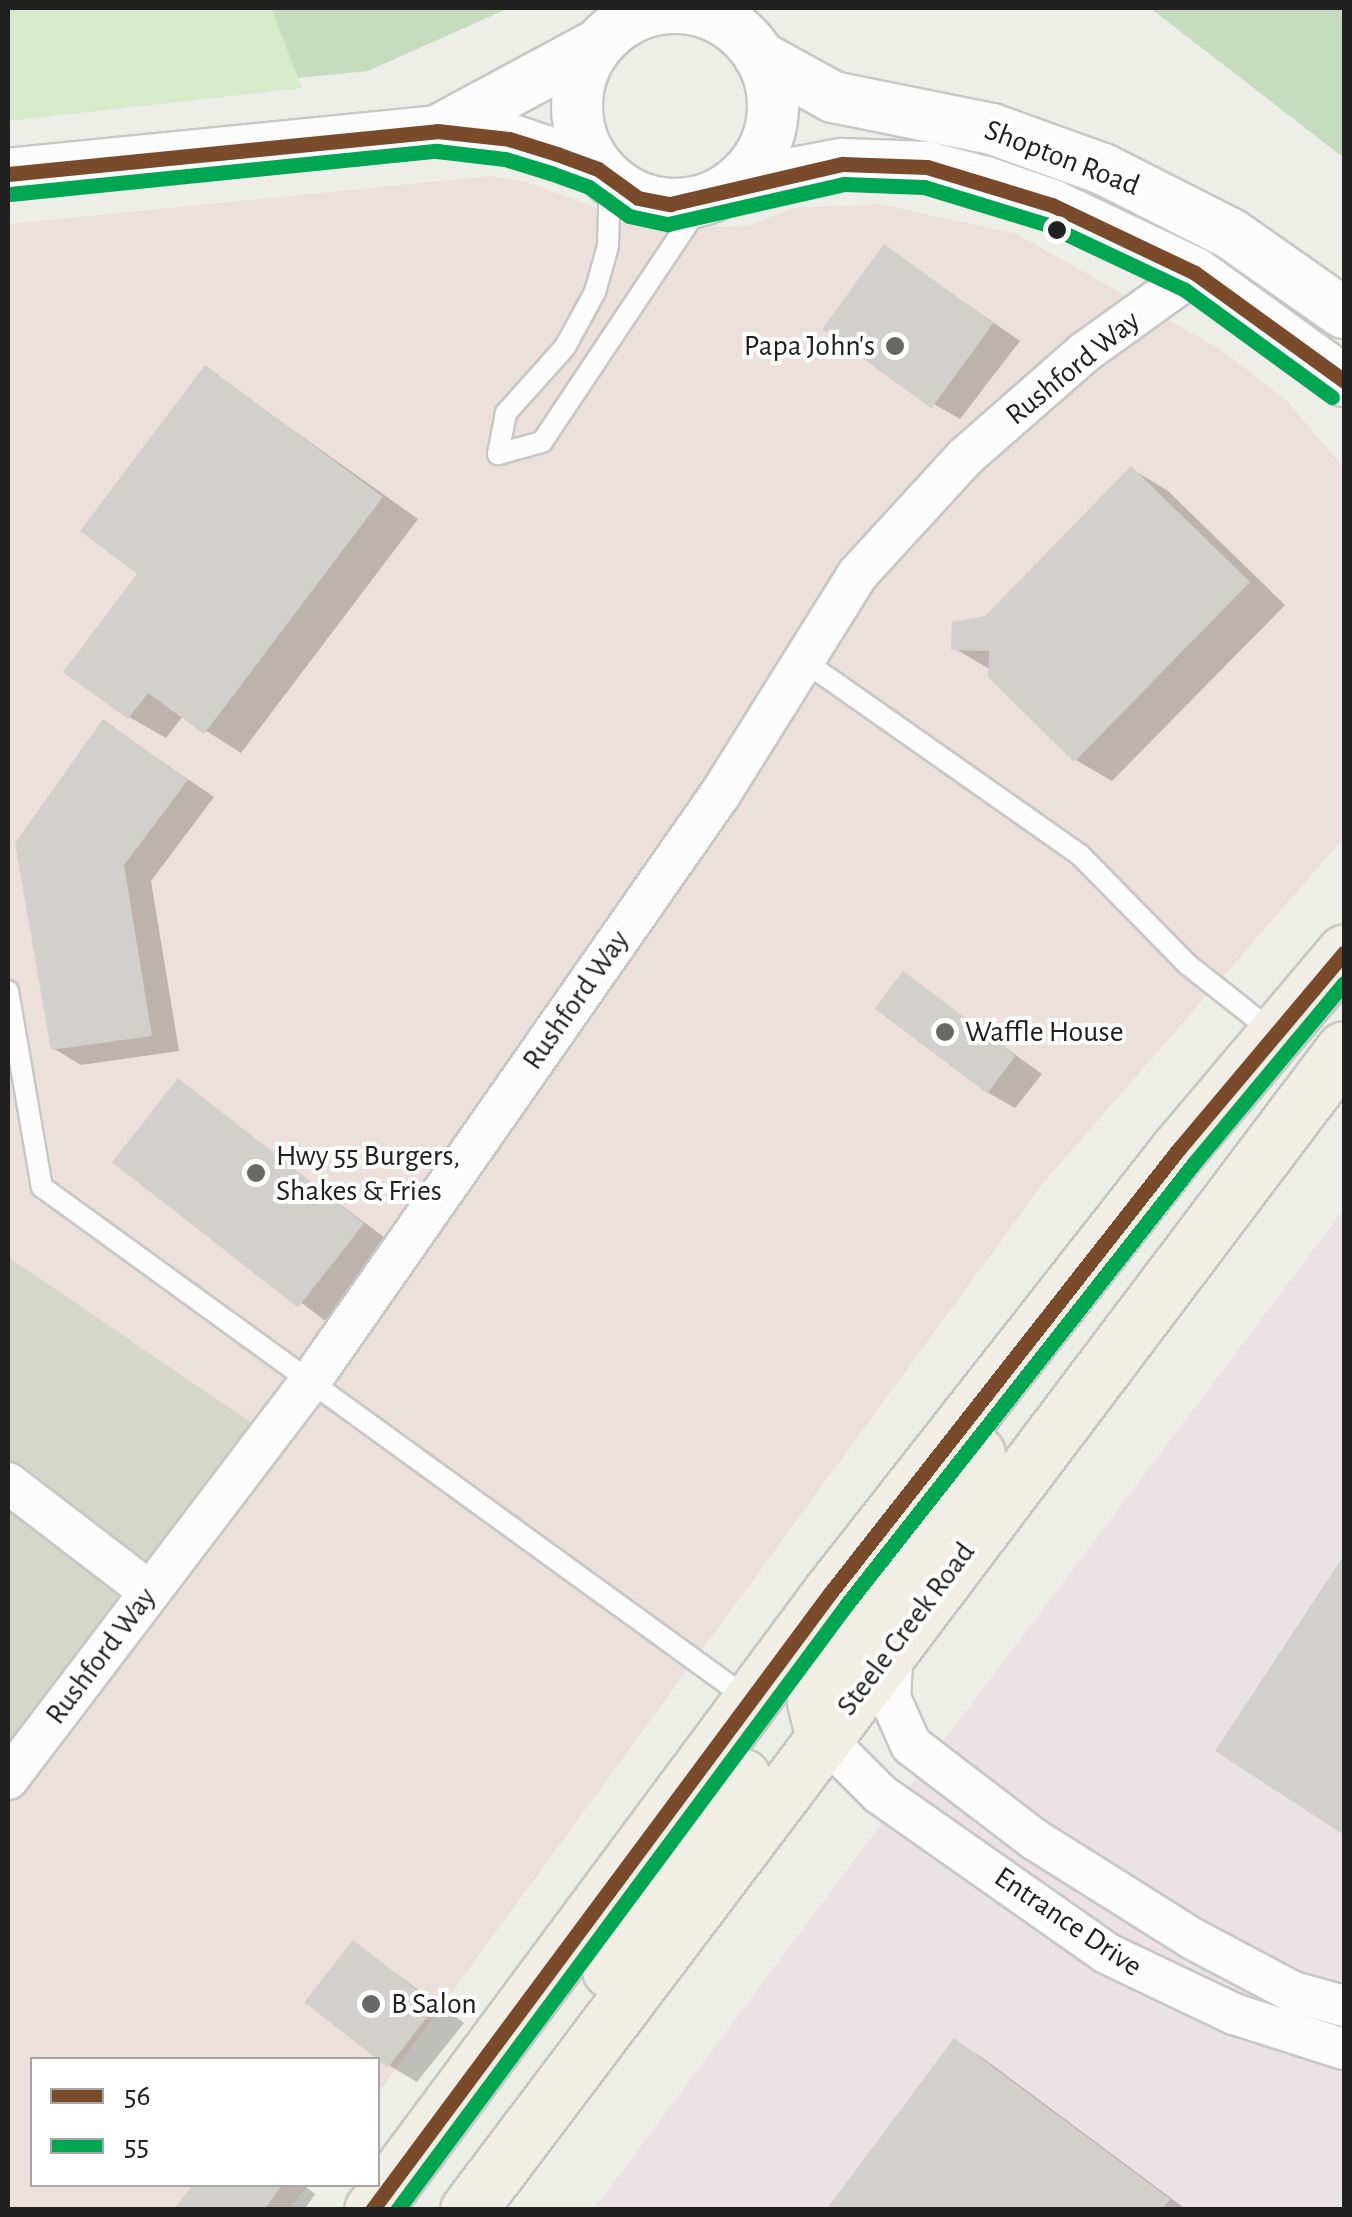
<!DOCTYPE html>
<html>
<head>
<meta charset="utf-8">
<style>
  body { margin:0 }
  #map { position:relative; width:1352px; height:2217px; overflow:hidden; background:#eeeee9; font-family:"Alegreya Sans",sans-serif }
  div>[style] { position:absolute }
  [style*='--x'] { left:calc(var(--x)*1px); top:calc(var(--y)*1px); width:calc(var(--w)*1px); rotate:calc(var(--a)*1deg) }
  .commercial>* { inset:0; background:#ebe0db }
  .industrial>* { inset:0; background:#ebe2e6 }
  .construction>* { inset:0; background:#d6d7cb }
  .grass>* { inset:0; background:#d5ebc9 }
  .forest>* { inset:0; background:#c5dcbf }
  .shadow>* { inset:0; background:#0003; transform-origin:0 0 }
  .building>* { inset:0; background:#d1d0cc; transform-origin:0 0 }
  .roads { filter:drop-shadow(2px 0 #c7c7c5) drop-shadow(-2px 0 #c7c7c5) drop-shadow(0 2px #c7c7c5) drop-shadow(0 -2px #c7c7c5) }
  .service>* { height:20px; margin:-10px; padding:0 10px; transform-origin:10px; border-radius:10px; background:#fcfcfc }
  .minor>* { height:40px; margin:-20px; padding:0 20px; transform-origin:20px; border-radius:20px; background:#fcfcfc }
  .tertiary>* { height:50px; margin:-25px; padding:0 25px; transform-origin:25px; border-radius:25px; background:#fcfcfc }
  .tertiary>.ring { margin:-25px; padding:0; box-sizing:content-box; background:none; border:50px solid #fcfcfc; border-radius:50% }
  .primary>* { height:55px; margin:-27.5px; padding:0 27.5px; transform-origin:27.5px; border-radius:27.5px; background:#f1eee6 }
  .bus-1>* { height:15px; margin:-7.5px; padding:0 7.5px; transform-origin:7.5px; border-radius:7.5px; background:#7a4b2a }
  .bus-2>* { height:15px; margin:-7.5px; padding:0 7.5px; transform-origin:7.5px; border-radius:7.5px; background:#00a651 }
  .dots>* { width:28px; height:28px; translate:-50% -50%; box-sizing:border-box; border:5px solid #fff; border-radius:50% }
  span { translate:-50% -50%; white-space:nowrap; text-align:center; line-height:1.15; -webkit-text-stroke:8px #fff; paint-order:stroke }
  .street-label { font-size:30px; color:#202020 }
  .poi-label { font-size:30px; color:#202020 }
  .right { translate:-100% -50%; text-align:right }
  .left { translate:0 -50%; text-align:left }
  .frame { position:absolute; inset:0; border:10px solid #202020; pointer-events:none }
  .legend { position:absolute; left:30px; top:2057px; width:350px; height:130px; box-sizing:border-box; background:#fff; border:2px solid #a6a6a6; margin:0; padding:12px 18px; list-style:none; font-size:30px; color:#202020 }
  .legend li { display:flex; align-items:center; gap:20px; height:50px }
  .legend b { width:50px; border:2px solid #a6a6a6 }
</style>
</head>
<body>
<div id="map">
  <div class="commercial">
    <div style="clip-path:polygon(491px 176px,526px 182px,657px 229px,748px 226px,793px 208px,879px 204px,1017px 234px,1220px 349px,1287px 401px,1344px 468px,1344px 838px,1044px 1182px,378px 2093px,378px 2060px,32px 2060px,32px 2184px,308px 2185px,289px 2209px,8px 2209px,8px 1803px,277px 1441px,8px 1257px,8px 224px)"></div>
  </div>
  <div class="industrial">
    <div style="clip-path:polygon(1344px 1209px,1344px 2209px,593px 2210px,858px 1855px)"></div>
  </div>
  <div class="construction">
    <div style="clip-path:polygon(8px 1257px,277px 1440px,8px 1803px)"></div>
  </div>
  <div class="grass">
    <div style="clip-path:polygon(8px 8px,271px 8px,302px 88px,8px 121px)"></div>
  </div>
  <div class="forest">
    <div style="clip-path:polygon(271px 8px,509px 8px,368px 71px,298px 78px)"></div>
    <div style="clip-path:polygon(1150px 8px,1344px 8px,1344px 158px)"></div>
  </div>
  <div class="shadow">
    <div style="clip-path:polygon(884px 247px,1020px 341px,960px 419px,932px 403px)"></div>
    <div style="clip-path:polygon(206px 368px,418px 519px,241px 753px,183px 716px,166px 738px,129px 717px,140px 573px)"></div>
    <div style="clip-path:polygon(1132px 469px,1168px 491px,1285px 605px,1112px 781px,1076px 760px,991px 670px,954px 648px)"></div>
    <div style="clip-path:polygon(104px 722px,214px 797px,151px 881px,179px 1051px,81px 1065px,53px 1048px)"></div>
    <div style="clip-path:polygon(904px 974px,1042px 1074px,1015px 1108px,987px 1092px)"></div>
    <div style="left:178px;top:1082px;width:265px;height:102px;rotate:37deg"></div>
    <div style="clip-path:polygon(1344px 1560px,1344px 1832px,1219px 1750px)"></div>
    <div style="clip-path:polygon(354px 1943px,464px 2023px,417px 2082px,390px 2066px)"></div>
    <div style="clip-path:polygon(955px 2042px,983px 2058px,1187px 2210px,829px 2210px)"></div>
    <div style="clip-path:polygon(196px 2184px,302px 2184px,315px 2194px,304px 2210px,177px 2210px)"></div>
  </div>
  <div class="building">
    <div style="left:884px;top:244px;width:135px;height:105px;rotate:36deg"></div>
    <div style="clip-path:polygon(205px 365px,383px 497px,204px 734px,148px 693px,128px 719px,63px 672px,137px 574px,80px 531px)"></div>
    <div style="clip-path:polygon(1131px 466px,1250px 582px,1074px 762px,988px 677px,989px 651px,951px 650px,952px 622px,985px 616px)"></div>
    <div style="clip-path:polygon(103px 719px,188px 780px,124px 865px,152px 1036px,51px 1050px,15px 843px)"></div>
    <div style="left:903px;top:971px;width:141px;height:47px;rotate:37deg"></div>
    <div style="left:178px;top:1078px;width:236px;height:107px;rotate:38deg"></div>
    <div style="clip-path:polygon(1344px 1555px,1344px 1835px,1215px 1751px)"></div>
    <div style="left:353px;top:1940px;width:106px;height:79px;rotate:38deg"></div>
    <div style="clip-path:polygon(954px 2038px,1170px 2199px,1162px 2210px,826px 2210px)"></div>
    <div style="clip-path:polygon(193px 2184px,283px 2184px,264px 2210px,174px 2210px)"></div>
  </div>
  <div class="roads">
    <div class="service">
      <div style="--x:610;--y:181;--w:65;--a:91.8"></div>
      <div style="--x:608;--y:246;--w:48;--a:105.8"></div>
      <div style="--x:595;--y:292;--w:63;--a:118.6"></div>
      <div style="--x:565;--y:347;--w:89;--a:131.8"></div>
      <div style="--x:506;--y:413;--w:42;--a:101"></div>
      <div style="--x:498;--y:454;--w:46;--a:-15.3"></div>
      <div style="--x:542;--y:442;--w:267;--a:-56.3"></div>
      <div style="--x:690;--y:220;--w:40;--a:-41"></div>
      <div style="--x:804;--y:661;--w:337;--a:35.1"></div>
      <div style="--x:1080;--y:855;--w:153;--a:45.5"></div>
      <div style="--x:1187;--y:964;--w:110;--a:38.3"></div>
      <div style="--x:8;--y:991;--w:199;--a:80.2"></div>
      <div style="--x:42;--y:1187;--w:876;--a:35.94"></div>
    </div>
    <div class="minor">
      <div style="--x:727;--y:8;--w:34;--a:60"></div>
      <div style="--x:624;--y:21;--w:15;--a:-58"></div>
      <div style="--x:8;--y:1483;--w:179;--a:37.5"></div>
      <div style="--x:893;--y:1645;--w:53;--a:93.2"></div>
      <div style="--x:890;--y:1698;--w:51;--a:65.9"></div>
      <div style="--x:911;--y:1745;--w:155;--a:37.4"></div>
      <div style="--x:1034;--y:1839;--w:188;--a:32.2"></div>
      <div style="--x:1193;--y:1939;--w:113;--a:27.9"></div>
      <div style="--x:1293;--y:1992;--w:53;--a:15.4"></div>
      <div style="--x:824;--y:1738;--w:79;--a:45"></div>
      <div style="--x:880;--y:1794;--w:276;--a:35.1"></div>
      <div style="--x:1106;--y:1953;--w:142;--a:25.5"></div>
      <div style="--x:1234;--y:2014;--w:115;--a:17.7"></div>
      <div style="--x:8;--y:1779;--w:502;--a:-52.77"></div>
      <div style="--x:312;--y:1379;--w:715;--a:-55.09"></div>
      <div style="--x:721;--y:793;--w:257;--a:-58"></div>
      <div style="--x:857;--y:575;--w:160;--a:-47.5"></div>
      <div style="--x:965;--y:457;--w:159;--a:-41.2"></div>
      <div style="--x:1085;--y:352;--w:135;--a:-35.7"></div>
    </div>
    <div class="tertiary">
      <div class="ring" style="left:577px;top:8px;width:146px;height:146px"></div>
      <div style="--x:759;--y:56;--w:85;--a:29"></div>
      <div style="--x:833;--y:97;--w:162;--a:11.4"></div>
      <div style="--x:992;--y:129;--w:120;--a:19.9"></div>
      <div style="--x:1105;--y:170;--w:141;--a:26.9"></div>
      <div style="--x:1231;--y:234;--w:138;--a:35"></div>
      <div style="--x:437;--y:131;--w:182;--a:-28.3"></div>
      <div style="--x:8;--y:174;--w:431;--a:-5.7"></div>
      <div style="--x:437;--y:131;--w:72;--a:6.3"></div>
      <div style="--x:509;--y:139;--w:94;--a:18.6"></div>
      <div style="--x:740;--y:183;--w:104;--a:-10.6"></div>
      <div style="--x:842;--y:164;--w:85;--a:2"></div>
      <div style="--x:927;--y:167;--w:60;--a:14.5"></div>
      <div style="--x:985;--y:182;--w:71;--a:18.9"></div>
      <div style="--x:1052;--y:205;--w:158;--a:25.4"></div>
      <div style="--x:1195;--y:273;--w:184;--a:35.9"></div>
    </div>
    <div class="primary">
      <div style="--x:824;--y:1738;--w:37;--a:-104"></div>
      <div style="--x:815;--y:1702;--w:35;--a:-70"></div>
      <div style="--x:827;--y:1669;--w:162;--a:-52.8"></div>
      <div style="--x:925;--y:1540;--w:101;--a:-59.1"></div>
      <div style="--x:610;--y:1970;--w:87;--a:-59"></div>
      <div style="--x:655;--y:1895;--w:147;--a:-53.6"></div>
      <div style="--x:372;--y:2210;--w:770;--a:-53.4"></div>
      <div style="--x:831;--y:1592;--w:562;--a:-51.87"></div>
      <div style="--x:1178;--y:1150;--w:258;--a:-49.9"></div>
      <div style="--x:468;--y:2210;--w:1454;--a:-52.96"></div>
    </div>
  </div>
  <div class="bus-1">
    <div style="--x:8;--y:174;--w:431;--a:-5.7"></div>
    <div style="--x:437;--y:131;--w:72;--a:6.3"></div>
    <div style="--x:509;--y:139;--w:50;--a:17.4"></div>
    <div style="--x:557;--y:154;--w:44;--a:20.1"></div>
    <div style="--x:598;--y:169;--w:49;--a:35.9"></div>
    <div style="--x:638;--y:198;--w:33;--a:11"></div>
    <div style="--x:670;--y:204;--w:177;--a:-13.1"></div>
    <div style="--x:842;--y:164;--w:85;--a:2"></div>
    <div style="--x:927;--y:167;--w:131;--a:16.9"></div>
    <div style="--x:1052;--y:205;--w:158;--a:25.4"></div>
    <div style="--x:1195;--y:273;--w:184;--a:35.9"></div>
    <div style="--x:372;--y:2210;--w:770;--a:-53.4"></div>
    <div style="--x:831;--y:1592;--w:562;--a:-51.87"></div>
    <div style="--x:1178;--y:1150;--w:258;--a:-49.9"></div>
  </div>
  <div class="bus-2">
    <div style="--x:10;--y:194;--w:429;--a:-5.8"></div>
    <div style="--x:437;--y:151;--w:68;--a:6.7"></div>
    <div style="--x:505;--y:159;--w:48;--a:16.9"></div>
    <div style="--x:551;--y:173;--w:40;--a:20.2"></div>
    <div style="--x:589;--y:187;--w:49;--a:35.9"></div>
    <div style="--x:629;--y:216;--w:40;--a:12"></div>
    <div style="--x:668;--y:224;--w:180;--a:-12.8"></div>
    <div style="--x:844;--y:184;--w:80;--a:2.1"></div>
    <div style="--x:924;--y:187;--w:127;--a:17"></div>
    <div style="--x:1045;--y:224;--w:155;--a:25.2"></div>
    <div style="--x:1185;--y:290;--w:182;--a:36.1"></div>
    <div style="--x:397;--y:2210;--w:755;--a:-53.4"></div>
    <div style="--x:847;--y:1604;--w:561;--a:-51.8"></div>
    <div style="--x:1194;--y:1163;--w:234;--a:-50.2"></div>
  </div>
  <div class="dots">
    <div style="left:1057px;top:230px;background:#202020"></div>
    <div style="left:895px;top:346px;background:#686866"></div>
    <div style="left:945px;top:1032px;background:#686866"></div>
    <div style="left:256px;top:1173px;background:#686866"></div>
    <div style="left:371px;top:2004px;background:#686866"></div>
  </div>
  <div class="street-label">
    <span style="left:1062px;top:158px;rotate:21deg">Shopton Road</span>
    <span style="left:1073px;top:368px;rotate:-39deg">Rushford Way</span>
    <span style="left:576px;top:1000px;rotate:-55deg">Rushford Way</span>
    <span style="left:906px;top:1629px;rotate:-53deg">Steele Creek Road</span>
    <span style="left:101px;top:1656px;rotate:-53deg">Rushford Way</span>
    <span style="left:1068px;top:1922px;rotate:34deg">Entrance Drive</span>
  </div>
  <div class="poi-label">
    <span class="right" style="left:875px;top:346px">Papa John's</span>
    <span class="left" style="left:965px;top:1032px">Waffle House</span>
    <span class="left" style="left:276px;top:1173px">Hwy 55 Burgers,<br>Shakes &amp; Fries</span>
    <span class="left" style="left:391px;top:2004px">B Salon</span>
  </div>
  <div class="frame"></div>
  <ul class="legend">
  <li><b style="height:12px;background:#7a4b2a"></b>56</li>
  <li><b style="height:12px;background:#00a651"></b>55</li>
  </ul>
</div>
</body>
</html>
